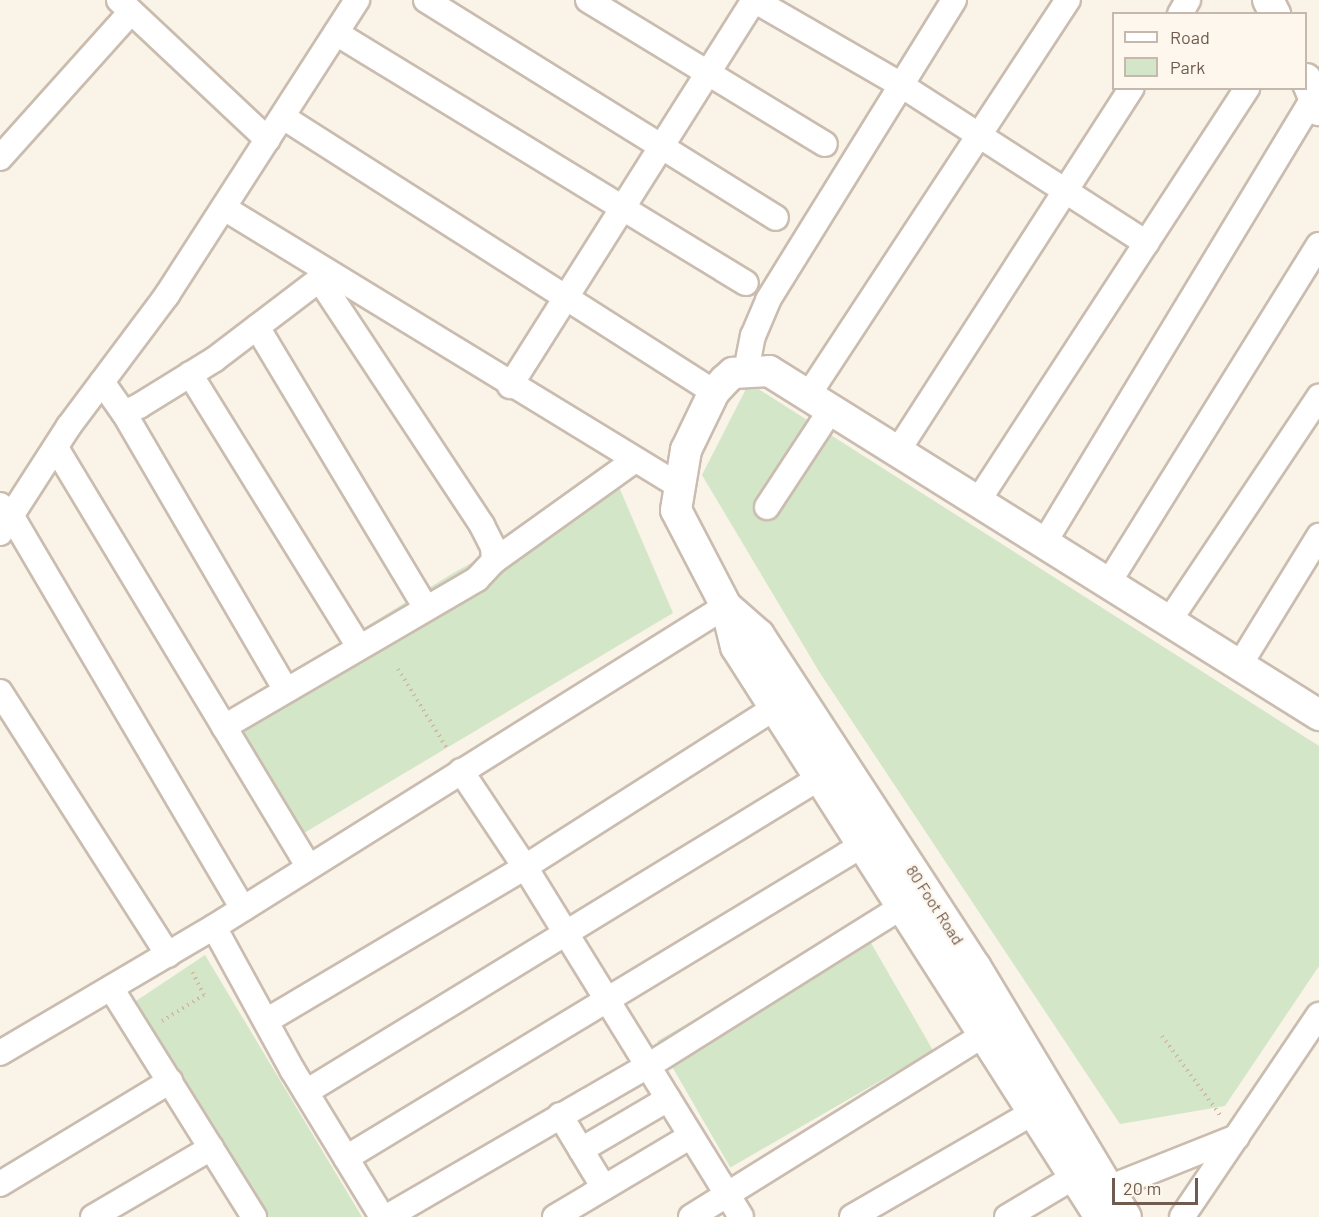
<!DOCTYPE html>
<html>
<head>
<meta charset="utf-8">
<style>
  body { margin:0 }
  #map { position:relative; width:1319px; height:1217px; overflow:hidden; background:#faf3e8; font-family:Barlow,sans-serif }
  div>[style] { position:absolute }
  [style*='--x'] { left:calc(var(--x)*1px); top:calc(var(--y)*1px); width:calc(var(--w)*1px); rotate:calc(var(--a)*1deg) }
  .green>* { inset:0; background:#d3e6c8; transform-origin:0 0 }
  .path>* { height:4px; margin-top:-2px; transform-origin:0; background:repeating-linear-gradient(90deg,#d0b8a6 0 1.5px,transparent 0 6px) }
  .roads { filter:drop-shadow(2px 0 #cabcaf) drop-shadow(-2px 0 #cabcaf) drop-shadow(0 2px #cabcaf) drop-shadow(0 -2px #cabcaf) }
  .minor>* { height:24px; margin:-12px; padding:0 12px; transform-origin:12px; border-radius:12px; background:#fff }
  .tertiary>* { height:30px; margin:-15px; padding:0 15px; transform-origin:15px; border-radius:15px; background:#fff }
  span { translate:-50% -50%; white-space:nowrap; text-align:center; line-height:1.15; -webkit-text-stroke:5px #fdf7ee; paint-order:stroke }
  .street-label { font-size:16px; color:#705c4f }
  .legend { position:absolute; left:1112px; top:12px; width:195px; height:78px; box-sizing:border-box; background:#fdf7ee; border:2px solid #c5b9ae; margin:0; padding:8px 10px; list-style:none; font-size:18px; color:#705c4f }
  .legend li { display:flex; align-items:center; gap:12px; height:30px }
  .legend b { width:30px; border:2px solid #c5b9ae }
  .scale { position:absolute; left:1112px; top:1178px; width:86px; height:27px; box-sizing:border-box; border:3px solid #705c4f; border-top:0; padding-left:8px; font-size:18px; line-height:21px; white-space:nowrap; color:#705c4f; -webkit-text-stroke:4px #fdf7ee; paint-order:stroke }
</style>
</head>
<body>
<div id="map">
  <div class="green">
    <div style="clip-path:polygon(749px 383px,1319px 746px,1319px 966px,1225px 1106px,1120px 1124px,820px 673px,702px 475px)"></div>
    <div style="clip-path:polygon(616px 480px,673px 613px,304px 833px,226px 713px,450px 575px)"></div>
    <div style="left:860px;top:924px;width:146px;height:234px;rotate:60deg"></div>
    <div style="clip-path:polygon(205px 955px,362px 1217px,255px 1217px,124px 1009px)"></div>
  </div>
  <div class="path">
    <div style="--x:398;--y:669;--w:95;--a:58.3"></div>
    <div style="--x:162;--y:1021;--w:49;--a:-31.8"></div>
    <div style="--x:204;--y:995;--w:28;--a:-117"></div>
    <div style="--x:1162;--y:1036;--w:98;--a:53.7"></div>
  </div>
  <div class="roads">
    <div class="minor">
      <div style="--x:119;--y:0;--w:204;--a:43.2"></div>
      <div style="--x:426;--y:0;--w:412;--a:31.9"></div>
      <div style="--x:588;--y:0;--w:277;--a:31.3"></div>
      <div style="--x:754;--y:0;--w:170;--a:30"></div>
      <div style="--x:901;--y:85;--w:292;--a:32.8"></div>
      <div style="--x:1180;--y:14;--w:16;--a:-60"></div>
      <div style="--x:336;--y:33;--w:480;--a:31.4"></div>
      <div style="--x:283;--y:117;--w:511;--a:32.54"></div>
      <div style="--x:0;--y:158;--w:195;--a:-48.1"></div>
      <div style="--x:224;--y:208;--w:533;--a:31.42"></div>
      <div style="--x:257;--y:327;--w:328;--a:59"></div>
      <div style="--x:746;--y:371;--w:36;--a:-79"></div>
      <div style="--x:753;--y:336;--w:39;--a:-67"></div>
      <div style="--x:768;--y:300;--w:353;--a:-58.2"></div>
      <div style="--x:190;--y:374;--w:321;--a:58.2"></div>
      <div style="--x:102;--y:382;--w:38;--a:55"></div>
      <div style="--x:124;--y:413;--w:17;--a:-25"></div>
      <div style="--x:139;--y:406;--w:89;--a:-31.7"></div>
      <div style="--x:215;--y:359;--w:142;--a:-37.3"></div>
      <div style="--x:510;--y:386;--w:457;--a:-57.7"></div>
      <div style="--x:807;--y:397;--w:475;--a:-56.7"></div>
      <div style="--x:124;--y:413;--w:321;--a:59.7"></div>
      <div style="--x:56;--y:448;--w:489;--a:58.9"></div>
      <div style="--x:897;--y:452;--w:433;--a:-57.2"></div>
      <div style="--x:978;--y:501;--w:493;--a:-56.9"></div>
      <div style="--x:0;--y:505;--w:15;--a:42"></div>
      <div style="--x:11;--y:515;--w:457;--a:59.5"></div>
      <div style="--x:767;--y:507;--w:115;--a:-56.7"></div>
      <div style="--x:0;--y:533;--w:127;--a:-57.2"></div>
      <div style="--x:69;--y:426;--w:164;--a:-53.2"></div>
      <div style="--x:167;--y:295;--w:351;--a:-57.2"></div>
      <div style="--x:1044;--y:543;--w:521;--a:-58.81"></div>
      <div style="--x:494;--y:561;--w:173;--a:-35.6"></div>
      <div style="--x:1109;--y:582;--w:397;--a:-58.1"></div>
      <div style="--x:1169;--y:621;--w:270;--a:-56.2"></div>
      <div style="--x:1239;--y:666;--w:153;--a:-58.4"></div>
      <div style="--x:0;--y:692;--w:312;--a:57.4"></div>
      <div style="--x:224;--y:727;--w:293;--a:-30.3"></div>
      <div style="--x:477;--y:579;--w:25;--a:-47"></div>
      <div style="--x:494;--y:561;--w:14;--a:-94"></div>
      <div style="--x:493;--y:547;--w:25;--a:-117"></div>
      <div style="--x:482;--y:525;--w:294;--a:-123.5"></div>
      <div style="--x:461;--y:771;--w:115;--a:56.3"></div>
      <div style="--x:525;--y:867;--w:411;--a:58.3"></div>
      <div style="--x:214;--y:927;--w:164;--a:61.3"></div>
      <div style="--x:293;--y:1071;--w:171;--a:58.6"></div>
      <div style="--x:111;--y:988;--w:270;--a:58"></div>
      <div style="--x:266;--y:1021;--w:301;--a:-30.7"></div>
      <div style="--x:525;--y:867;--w:298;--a:-32.5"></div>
      <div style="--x:0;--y:1053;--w:248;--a:-30.5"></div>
      <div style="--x:214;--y:927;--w:604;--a:-32.09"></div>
      <div style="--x:306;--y:1092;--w:604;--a:-31.45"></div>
      <div style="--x:560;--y:1115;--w:85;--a:58.9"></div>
      <div style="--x:581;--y:1150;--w:101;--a:-30.4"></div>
      <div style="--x:346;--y:1158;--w:606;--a:-31.22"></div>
      <div style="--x:0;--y:1184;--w:199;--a:-31.2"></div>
      <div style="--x:1091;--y:1195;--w:157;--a:-21.7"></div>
      <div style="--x:93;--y:1217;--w:137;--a:-30.3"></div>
      <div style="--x:387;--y:1217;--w:302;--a:-30.1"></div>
      <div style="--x:648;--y:1066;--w:301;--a:-32.1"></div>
      <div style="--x:555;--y:1217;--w:158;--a:-30.8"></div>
      <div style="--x:691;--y:1217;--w:346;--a:-31.9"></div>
      <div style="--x:852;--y:1217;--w:210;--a:-30"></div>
      <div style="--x:1007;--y:1217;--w:78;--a:-30.8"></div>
      <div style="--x:1182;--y:1217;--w:244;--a:-55.9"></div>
    </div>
    <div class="tertiary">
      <div style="--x:1268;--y:0;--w:16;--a:63"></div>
      <div style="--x:1306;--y:79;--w:34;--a:67"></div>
      <div style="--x:726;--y:606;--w:44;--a:41.3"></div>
      <div style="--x:759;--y:635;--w:395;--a:56.9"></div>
      <div style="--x:975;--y:966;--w:293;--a:59"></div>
      <div style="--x:1100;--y:1217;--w:676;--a:-122.56"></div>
      <div style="--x:736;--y:647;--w:42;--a:-103.7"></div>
      <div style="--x:726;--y:606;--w:108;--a:-117.5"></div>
      <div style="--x:676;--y:510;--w:61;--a:-80.5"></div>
      <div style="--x:686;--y:450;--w:64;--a:-64.2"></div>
      <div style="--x:714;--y:392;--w:16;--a:-47"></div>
      <div style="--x:725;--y:380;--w:11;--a:-41"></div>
      <div style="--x:733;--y:373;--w:36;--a:-3"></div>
      <div style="--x:769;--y:371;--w:649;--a:32.02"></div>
    </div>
  </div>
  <div class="street-label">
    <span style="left:935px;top:905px;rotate:57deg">80 Foot Road</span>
  </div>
  <ul class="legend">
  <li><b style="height:8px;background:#fff"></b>Road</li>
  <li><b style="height:16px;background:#d3e6c8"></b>Park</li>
  </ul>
  <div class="scale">20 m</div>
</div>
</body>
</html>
